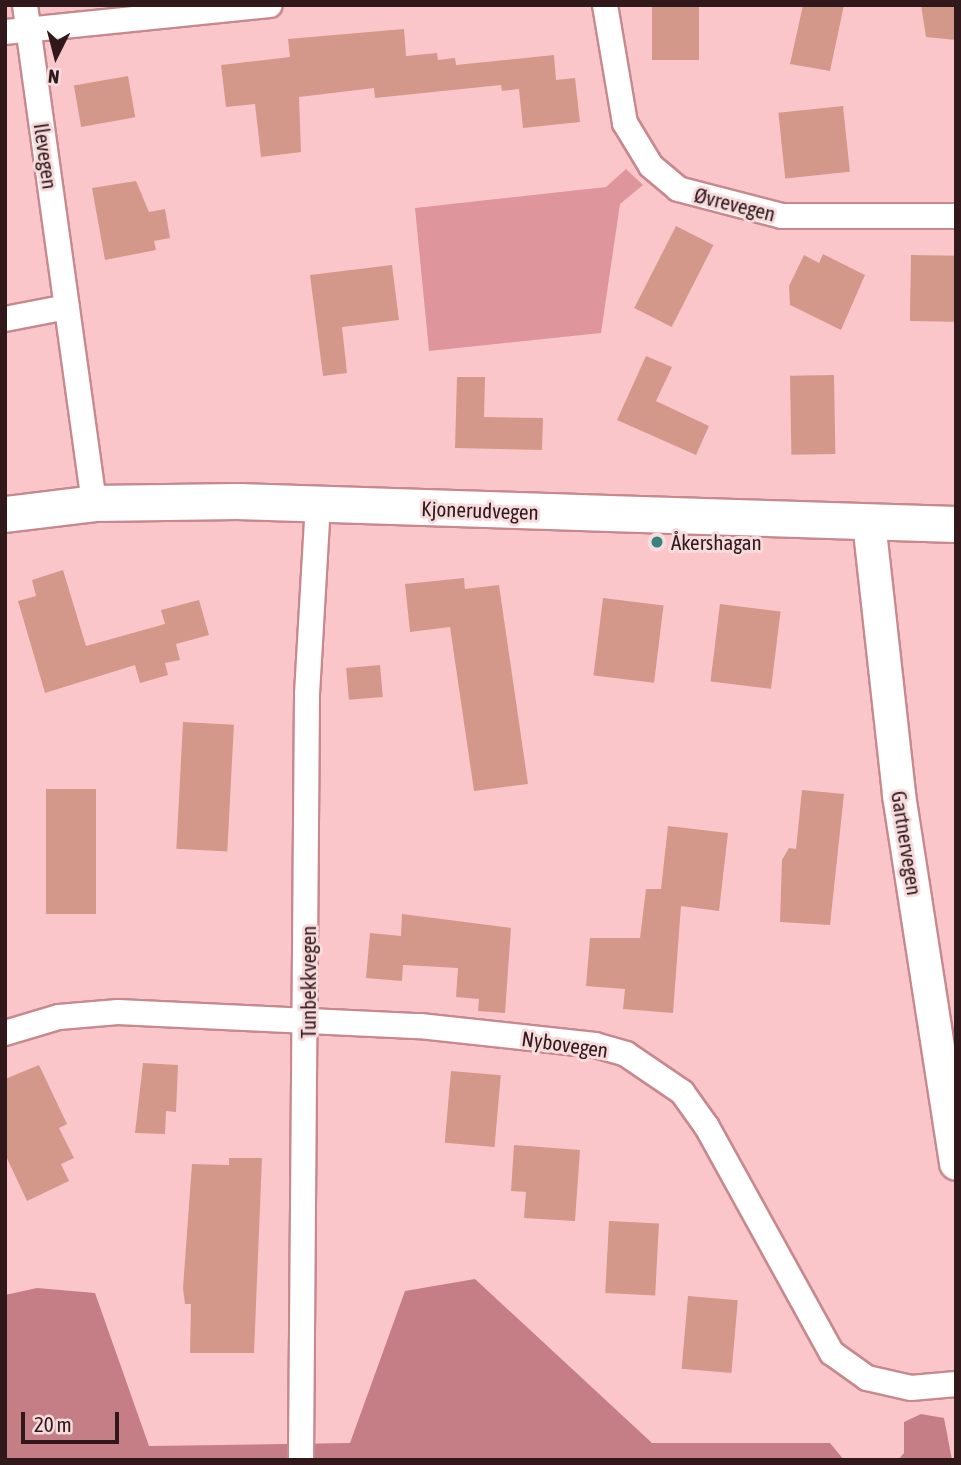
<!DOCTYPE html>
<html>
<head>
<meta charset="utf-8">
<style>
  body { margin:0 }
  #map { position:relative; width:961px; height:1465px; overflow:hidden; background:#fbc6ca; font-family:"Asap Condensed",sans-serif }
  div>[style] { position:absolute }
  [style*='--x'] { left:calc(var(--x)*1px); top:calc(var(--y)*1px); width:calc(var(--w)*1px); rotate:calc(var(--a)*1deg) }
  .green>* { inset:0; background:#de959c }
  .forest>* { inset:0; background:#c57e85 }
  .building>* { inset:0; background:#d4988a; transform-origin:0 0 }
  .roads { filter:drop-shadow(2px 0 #c7898e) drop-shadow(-2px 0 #c7898e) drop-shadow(0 2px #c7898e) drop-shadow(0 -2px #c7898e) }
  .minor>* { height:24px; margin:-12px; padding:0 12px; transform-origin:12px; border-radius:12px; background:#fff }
  .tertiary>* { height:32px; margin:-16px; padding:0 16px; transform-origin:16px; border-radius:16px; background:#fff }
  .secondary>* { height:35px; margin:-17.5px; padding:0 17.5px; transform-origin:17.5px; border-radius:17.5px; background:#fff }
  .dots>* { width:19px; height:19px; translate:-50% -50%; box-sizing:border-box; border:4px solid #f6dbdd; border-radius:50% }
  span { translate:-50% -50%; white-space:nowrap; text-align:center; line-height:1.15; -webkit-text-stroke:6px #f6dbdd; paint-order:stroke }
  .street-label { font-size:21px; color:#30181b }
  .poi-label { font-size:21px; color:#30181b }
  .left { translate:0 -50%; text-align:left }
  .frame { position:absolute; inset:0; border:7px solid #30181b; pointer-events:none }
  .north { position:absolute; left:21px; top:21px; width:70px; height:70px; -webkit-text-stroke:5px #f6dbdd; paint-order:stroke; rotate:186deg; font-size:19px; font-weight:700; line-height:28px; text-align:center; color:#30181b }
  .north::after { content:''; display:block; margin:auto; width:24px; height:32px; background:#30181b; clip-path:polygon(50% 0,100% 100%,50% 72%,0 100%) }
  .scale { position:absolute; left:21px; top:1412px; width:98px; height:32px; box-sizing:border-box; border:4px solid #30181b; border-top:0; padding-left:9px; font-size:21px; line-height:24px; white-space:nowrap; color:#30181b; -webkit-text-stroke:5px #f6dbdd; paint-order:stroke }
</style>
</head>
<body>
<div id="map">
  <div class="green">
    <div style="clip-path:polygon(626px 169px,643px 185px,620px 204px,601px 333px,429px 351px,415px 208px,606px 187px)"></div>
  </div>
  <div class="forest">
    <div style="clip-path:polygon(475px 1279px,652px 1443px,830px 1443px,844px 1460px,5px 1460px,5px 1295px,37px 1288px,95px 1293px,149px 1446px,350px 1443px,405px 1291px)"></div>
    <div style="clip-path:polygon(921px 1414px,944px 1418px,952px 1460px,898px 1460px,904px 1453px,904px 1422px)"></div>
  </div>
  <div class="building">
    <div style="left:652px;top:5px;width:47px;height:55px"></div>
    <div style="clip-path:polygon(803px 5px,844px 5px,830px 71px,790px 64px)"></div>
    <div style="clip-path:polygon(921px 5px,956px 5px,956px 40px,926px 37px)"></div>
    <div style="clip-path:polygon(404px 29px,406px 56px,437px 53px,438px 60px,455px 58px,456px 65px,554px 55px,556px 80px,575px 78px,580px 122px,523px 128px,519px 89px,502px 91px,501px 85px,375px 98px,374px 88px,299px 97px,301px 152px,261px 157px,255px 104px,226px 107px,221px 65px,290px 57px,288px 39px)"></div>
    <div style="left:128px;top:76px;width:42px;height:55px;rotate:80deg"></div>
    <div style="left:843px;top:106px;width:66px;height:65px;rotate:84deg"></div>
    <div style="clip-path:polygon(136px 181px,149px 212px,165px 209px,170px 238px,154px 241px,156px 250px,105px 260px,92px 188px)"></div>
    <div style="left:676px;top:226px;width:42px;height:92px;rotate:27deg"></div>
    <div style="clip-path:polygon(823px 254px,865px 275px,841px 330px,790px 305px,789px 286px,804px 255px,819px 263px)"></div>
    <div style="left:911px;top:255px;width:45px;height:66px;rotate:1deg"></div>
    <div style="clip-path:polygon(392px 265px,399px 320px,342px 327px,347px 373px,323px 376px,310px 275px)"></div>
    <div style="clip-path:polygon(646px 356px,672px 367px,656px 401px,709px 426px,696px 455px,617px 420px)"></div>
    <div style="left:834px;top:375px;width:79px;height:44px;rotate:89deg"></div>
    <div style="clip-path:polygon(457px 377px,485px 377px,484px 417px,543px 418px,542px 450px,455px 448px)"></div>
    <div style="clip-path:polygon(63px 570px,86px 646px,165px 624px,161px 610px,199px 600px,209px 635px,176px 644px,180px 660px,165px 663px,168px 675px,140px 683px,135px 665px,45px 693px,18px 601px,36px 596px,32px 580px)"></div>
    <div style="clip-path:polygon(464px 578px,465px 589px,499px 585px,528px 784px,474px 791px,450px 627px,410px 632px,405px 584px)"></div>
    <div style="left:603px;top:598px;width:61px;height:78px;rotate:7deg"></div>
    <div style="left:720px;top:604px;width:61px;height:78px;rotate:7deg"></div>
    <div style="left:380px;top:665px;width:32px;height:34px;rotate:85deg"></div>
    <div style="left:183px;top:722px;width:51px;height:127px;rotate:3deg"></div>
    <div style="left:46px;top:789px;width:50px;height:125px"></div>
    <div style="clip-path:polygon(802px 790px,844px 794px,830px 925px,780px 922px,782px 860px,789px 848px,796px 849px)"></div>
    <div style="clip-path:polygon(668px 826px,728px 833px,719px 911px,681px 906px,673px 1013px,623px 1009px,625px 989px,586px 986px,590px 938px,640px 938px,646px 889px,661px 889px)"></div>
    <div style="clip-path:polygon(402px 914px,511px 928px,505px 1013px,478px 1011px,479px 999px,456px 997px,458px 968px,403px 965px,402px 981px,366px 978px,370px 933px,401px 936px)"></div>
    <div style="clip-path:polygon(143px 1063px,178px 1065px,176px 1112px,166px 1111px,165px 1134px,135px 1133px)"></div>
    <div style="clip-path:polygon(39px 1065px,67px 1124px,59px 1128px,74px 1158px,61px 1164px,69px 1181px,27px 1201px,5px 1154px,5px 1079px)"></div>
    <div style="left:451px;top:1071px;width:50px;height:72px;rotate:5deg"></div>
    <div style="clip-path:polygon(514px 1145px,580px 1150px,575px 1221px,524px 1218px,526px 1192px,511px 1191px)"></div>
    <div style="clip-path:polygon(229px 1158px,262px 1158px,254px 1353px,190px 1353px,191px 1304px,185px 1304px,183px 1288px,192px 1164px,229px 1165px)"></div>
    <div style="left:609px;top:1221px;width:50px;height:72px;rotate:3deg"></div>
    <div style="left:688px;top:1296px;width:50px;height:73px;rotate:5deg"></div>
  </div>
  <div class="roads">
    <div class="minor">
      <div style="--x:25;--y:5;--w:503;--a:82.11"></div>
      <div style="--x:605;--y:5;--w:120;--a:80.4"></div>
      <div style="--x:625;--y:123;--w:50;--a:58.8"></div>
      <div style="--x:651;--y:166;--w:35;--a:40"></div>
      <div style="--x:678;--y:189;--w:107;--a:14.6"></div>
      <div style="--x:782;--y:216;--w:174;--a:0"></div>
      <div style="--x:5;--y:32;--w:266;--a:-5.8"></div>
      <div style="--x:5;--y:319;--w:63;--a:-11"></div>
      <div style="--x:5;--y:1033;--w:56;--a:-16.5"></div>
      <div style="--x:59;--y:1017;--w:59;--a:-4.8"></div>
      <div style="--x:118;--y:1012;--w:302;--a:2.7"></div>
      <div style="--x:420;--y:1026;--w:176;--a:6.2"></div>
      <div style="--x:595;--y:1045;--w:32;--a:16"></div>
      <div style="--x:626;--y:1054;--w:68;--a:34.2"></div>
      <div style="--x:682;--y:1092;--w:43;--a:54.5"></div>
      <div style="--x:707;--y:1127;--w:258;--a:61.1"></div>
      <div style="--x:832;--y:1353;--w:43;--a:35.5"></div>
      <div style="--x:867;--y:1378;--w:45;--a:12.8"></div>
      <div style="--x:911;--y:1388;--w:45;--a:-5.1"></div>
      <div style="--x:301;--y:1460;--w:766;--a:-89.55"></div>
      <div style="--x:307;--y:694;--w:190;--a:-86.7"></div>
    </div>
    <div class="tertiary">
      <div style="--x:869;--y:522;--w:275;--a:83.7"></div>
      <div style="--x:899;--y:795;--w:373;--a:81.2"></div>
    </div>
    <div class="secondary">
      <div style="--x:5;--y:514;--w:90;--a:-7"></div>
      <div style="--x:94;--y:503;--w:143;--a:-0.8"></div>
      <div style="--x:237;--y:501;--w:719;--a:1.83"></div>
    </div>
  </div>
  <div class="dots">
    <div style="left:657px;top:542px;background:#398180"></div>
  </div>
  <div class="street-label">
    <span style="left:46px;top:156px;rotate:82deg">Ilevegen</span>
    <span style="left:735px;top:204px;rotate:14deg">Øvrevegen</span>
    <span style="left:480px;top:510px;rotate:2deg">Kjonerudvegen</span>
    <span style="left:907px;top:843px;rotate:81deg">Gartnervegen</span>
    <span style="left:308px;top:982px;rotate:-90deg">Tunbekkvegen</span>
    <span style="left:565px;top:1044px;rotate:8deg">Nybovegen</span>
  </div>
  <div class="poi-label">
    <span class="left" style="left:671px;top:542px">Åkershagan</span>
  </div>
  <div class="frame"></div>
  <div class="north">N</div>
  <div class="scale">20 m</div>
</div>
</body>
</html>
